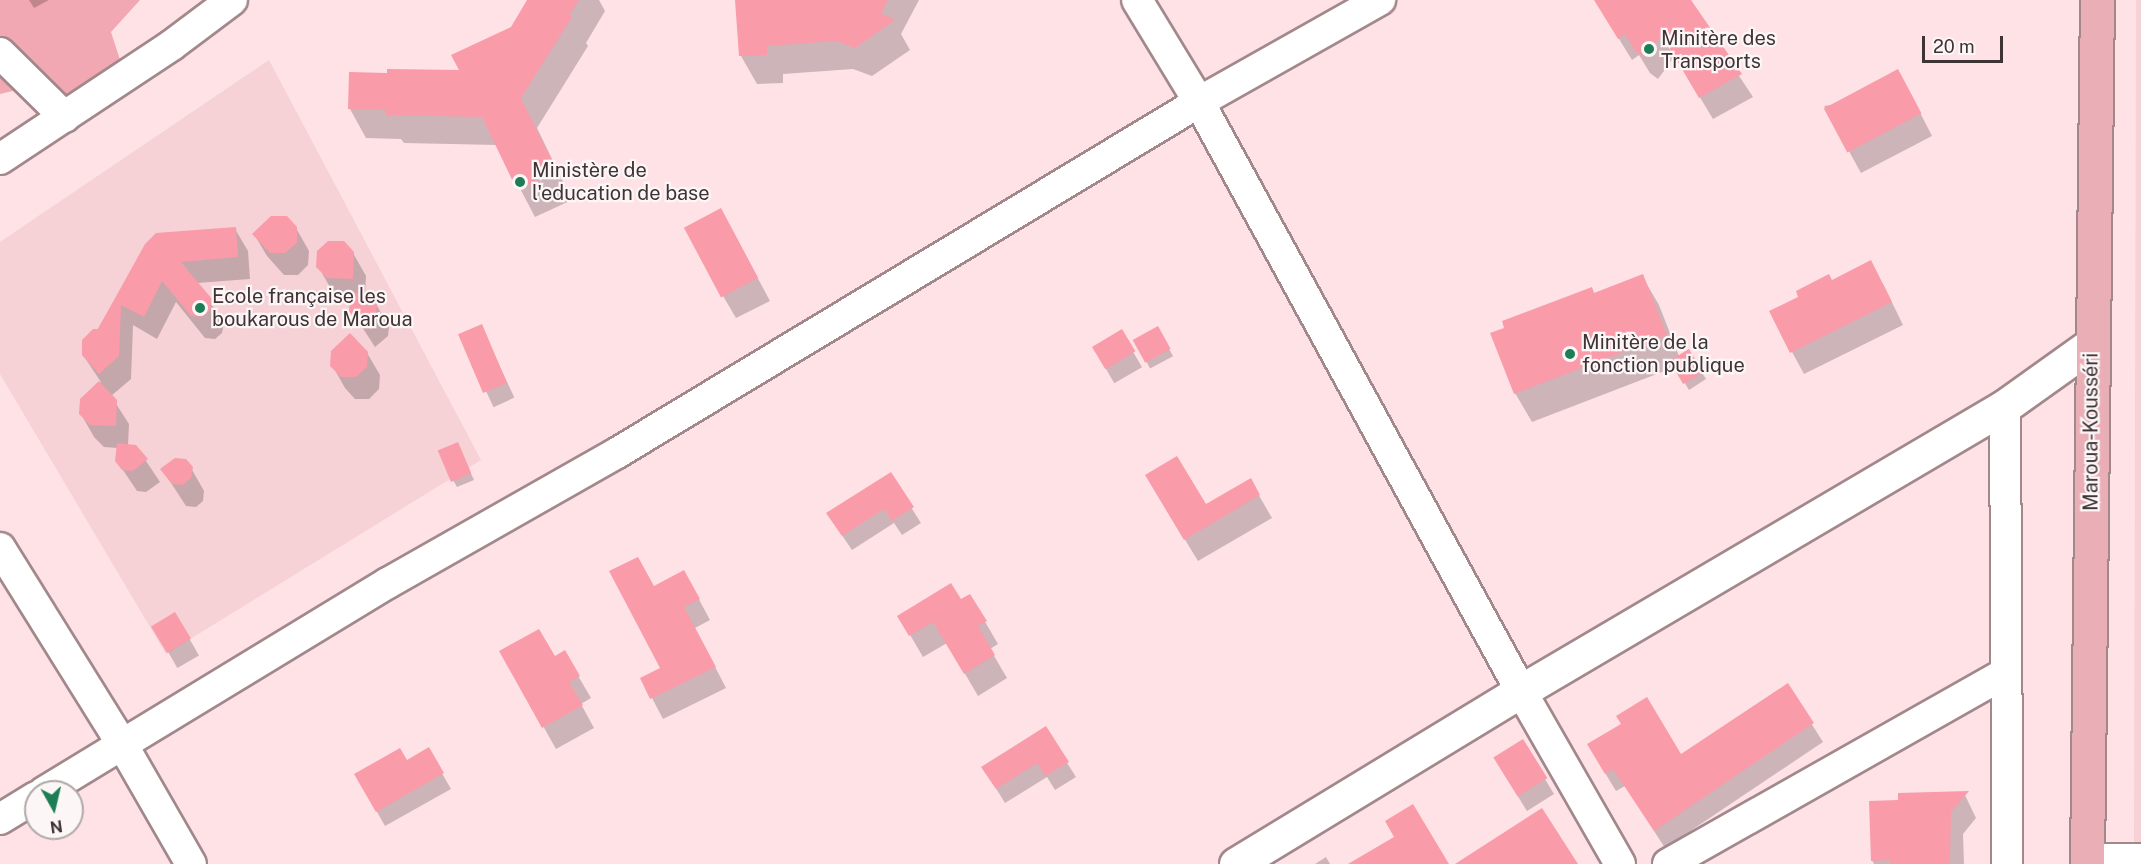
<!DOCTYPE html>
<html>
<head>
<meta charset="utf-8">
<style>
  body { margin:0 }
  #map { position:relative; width:2141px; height:864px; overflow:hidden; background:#ffe2e6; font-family:"Public Sans",sans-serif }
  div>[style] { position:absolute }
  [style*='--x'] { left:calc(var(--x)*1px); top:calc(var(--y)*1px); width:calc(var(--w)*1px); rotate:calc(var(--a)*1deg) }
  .built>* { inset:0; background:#f6d1d6 }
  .green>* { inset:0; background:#f1a8b2 }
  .shadow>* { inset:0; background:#0003; transform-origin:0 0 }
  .building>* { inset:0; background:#f99ba9; transform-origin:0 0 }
  .roads { filter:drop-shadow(2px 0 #a2888b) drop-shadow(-2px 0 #a2888b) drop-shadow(0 2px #a2888b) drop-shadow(0 -2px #a2888b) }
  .minor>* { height:30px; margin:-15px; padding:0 15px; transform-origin:15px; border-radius:15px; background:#fff }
  .tertiary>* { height:33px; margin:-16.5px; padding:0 16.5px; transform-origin:16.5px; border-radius:16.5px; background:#fff }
  .trunk>* { height:33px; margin:-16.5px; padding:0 16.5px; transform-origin:16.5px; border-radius:16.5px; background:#eaaeb6 }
  .dots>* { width:16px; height:16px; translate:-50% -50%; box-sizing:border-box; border:3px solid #fcf6f7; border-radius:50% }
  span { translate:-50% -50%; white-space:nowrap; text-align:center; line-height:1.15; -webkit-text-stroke:4.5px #fcf6f7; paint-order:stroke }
  .poi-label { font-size:20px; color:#3e3335 }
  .left { translate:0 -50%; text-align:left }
  .street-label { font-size:20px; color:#3e3335 }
  .north { position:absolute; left:24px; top:780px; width:60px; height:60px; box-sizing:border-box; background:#fcf6f7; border:2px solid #b0a8a9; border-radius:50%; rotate:172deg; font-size:16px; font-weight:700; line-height:24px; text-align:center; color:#3e3335 }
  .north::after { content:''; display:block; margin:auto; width:21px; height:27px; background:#1d7d55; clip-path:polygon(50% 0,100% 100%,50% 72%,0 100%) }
  .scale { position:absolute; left:1922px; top:36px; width:81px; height:27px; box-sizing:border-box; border:3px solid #3e3335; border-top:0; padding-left:8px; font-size:18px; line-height:21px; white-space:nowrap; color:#3e3335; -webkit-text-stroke:4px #fcf6f7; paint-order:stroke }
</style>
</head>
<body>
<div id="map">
  <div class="built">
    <div style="clip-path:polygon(2136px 0,2141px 0,2141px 864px,2134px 864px)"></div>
    <div style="clip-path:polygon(269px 60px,481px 460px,166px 654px,0 374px,0 242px)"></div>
  </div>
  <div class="green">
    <div style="clip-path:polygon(0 0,140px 0,111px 32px,122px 66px,68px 101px,37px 85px,0 94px)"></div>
  </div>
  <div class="shadow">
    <div style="clip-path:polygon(29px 0,49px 0,34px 8px)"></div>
    <div style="clip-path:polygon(529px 0,599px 0,605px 11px,586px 43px,588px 46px,537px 128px,572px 200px,535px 217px,497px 145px,404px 143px,401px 139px,366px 138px,350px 109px,351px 74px,461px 72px,512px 28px)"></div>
    <div style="clip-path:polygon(737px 0,919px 0,901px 34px,910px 50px,872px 76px,853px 69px,783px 74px,783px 83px,757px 84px,741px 56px)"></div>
    <div style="clip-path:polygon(1595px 0,1689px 0,1753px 97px,1713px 119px,1675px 56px,1658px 79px,1650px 73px,1639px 55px,1632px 60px)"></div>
    <div style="clip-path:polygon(1910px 93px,1932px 136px,1861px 173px,1824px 106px)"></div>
    <div style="clip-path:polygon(296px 228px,309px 251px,308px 265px,298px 275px,284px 275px,267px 256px,254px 234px)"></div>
    <div style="clip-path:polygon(235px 229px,248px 251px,250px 279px,197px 283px,224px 323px,222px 333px,215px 339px,205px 338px,176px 302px,157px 339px,133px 325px,131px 379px,111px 396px,129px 424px,128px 445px,136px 446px,160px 482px,146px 492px,137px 491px,117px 461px,118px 448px,104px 447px,94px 437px,81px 414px,81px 400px,101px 382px,83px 355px,146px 245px)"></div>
    <div style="clip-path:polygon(733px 232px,770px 301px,736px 318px,723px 296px)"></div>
    <div style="clip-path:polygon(353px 253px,366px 276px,365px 295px,376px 304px,389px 327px,388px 336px,375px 347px,351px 310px,352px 300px,341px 300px,331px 289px,318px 266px)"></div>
    <div style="clip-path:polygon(1642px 276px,1659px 305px,1679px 356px,1688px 351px,1706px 379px,1689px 390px,1675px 367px,1532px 422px,1515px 393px,1595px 295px)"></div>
    <div style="clip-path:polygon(1832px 282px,1883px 284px,1903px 325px,1804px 374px,1792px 352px)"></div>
    <div style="left:481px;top:326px;width:79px;height:23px;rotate:65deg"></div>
    <div style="left:1158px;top:328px;width:32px;height:26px;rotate:62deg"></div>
    <div style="left:1121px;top:331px;width:42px;height:32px;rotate:60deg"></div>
    <div style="clip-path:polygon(367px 353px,380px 375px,379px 389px,369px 399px,355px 399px,345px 388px,332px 365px)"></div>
    <div style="clip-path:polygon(461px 451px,474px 480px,457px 487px,453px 480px)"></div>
    <div style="clip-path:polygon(191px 468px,204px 491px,203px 501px,196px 507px,186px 506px,162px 469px)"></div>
    <div style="clip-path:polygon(890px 474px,921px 523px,902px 535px,894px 523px,852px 550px,837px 528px)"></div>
    <div style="clip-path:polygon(1250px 480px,1272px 518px,1198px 561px,1159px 497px,1205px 506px)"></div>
    <div style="clip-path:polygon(654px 588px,695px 592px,710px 620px,695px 628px,726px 688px,663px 719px,642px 679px,662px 669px)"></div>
    <div style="clip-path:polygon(970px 596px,998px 644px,990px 649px,1007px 678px,978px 696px,947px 643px,923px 657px,899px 616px,961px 601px)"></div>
    <div style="left:175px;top:614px;width:48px;height:25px;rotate:60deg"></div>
    <div style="clip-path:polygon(501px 652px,554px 658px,577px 674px,591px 698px,581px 704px,594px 728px,556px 749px)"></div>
    <div style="clip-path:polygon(1787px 685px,1823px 742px,1665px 848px,1625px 786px,1616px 791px,1599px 763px,1680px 756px)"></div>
    <div style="clip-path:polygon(1045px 728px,1076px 777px,1055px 790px,1047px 777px,1005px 803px,992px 782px)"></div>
    <div style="clip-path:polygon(1522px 741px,1554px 794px,1527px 811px,1503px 772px)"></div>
    <div style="clip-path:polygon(428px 749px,451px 789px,385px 826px,356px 775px,406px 762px)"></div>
    <div style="clip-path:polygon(1964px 793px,1976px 818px,1963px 834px,1964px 864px,1874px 864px,1872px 860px,1900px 801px)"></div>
    <div style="clip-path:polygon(1326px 857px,1330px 864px,1315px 864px)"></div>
  </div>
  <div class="building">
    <div style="clip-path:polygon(527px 0,579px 0,569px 15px,572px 17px,521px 98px,557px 171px,517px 190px,482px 117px,386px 115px,386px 110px,348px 109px,349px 72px,387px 73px,387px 69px,459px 70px,451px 55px,511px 27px)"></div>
    <div style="clip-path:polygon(735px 0,888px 0,881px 13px,895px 20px,855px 48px,836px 41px,767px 46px,767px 55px,739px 56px)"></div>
    <div style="clip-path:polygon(1594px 0,1691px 0,1742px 74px,1699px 98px,1662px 35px,1645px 57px,1635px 51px,1625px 34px,1618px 39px)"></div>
    <div style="left:1898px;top:69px;width:50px;height:84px;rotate:62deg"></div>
    <div style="left:721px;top:208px;width:79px;height:42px;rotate:62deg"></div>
    <div style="clip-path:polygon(271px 216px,287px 216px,297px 227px,297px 243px,285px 253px,270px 253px,252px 234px)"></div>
    <div style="clip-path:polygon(236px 227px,238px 257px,181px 262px,212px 299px,210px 310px,202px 317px,191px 316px,162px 281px,144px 317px,121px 305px,119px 356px,99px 374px,82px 355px,82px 340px,93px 329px,98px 329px,145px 244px,156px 233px)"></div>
    <div style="clip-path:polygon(328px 241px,344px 241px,354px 252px,353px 279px,327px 278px,316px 267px,317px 251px)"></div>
    <div style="clip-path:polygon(1871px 260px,1892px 302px,1790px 353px,1769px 311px,1798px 297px,1796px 291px,1829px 274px,1832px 280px)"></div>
    <div style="clip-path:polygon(1643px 274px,1667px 335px,1514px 394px,1490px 333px,1504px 328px,1502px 321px,1592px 287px,1594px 293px)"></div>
    <div style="clip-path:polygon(351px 292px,370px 294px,377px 303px,376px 314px,361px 326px,349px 311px)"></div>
    <div style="left:482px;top:324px;width:64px;height:26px;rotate:67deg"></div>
    <div style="left:1158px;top:326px;width:26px;height:29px;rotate:61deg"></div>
    <div style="left:1122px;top:329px;width:26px;height:35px;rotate:59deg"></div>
    <div style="clip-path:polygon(350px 333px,368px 352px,367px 367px,356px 377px,341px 377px,330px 366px,331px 351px)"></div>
    <div style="left:1689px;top:349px;width:27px;height:23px;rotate:59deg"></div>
    <div style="clip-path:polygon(99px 381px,117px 400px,116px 426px,90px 425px,79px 414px,80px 399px)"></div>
    <div style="left:458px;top:442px;width:34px;height:22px;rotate:67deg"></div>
    <div style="clip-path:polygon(117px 443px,136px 445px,148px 459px,133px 471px,122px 470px,115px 461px)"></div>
    <div style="clip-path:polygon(1177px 456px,1206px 504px,1251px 478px,1260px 495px,1184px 540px,1145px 475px)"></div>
    <div style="clip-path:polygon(175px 458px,186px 459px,193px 467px,191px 478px,183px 485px,172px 484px,160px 469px)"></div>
    <div style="clip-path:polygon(891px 472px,914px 507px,892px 521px,884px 509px,842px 536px,826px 513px)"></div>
    <div style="clip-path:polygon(638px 557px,654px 586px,684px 570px,700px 599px,684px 607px,716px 667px,650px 699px,640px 678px,660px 668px,609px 571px)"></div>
    <div style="clip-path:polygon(951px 583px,961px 599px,970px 594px,987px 621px,978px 626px,995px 655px,964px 674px,933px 622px,909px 636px,897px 616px)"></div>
    <div style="left:175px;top:612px;width:31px;height:28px;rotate:59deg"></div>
    <div style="clip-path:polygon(539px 629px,555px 656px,565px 650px,580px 676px,569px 682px,583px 705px,542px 728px,499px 651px)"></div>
    <div style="clip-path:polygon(1788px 683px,1814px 723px,1654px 831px,1613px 769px,1605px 774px,1587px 744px,1621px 724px,1616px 716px,1647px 697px,1681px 754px)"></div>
    <div style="clip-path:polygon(1046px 726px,1069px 762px,1045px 776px,1037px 763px,996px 789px,981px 767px)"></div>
    <div style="left:1523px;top:739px;width:46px;height:35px;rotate:58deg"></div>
    <div style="clip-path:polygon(429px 747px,444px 773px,376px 812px,354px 774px,400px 748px,407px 760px)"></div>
    <div style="clip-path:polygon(1969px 791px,1951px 812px,1950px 864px,1890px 864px,1890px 860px,1871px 861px,1869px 801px,1898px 800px,1898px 793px)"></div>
    <div style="clip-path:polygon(1413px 804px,1449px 864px,1348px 864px,1394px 837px,1385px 821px)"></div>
    <div style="clip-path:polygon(1542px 808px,1578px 864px,1455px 864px)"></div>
  </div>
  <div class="roads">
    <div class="minor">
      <div style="--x:1137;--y:0;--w:119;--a:58.7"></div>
      <div style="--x:1199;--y:102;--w:671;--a:61.34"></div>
      <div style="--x:1521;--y:691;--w:199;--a:60.2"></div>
      <div style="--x:0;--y:53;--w:91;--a:44.6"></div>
      <div style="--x:0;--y:159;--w:206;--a:-33.5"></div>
      <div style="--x:172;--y:45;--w:75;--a:-36.9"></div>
      <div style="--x:2005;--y:406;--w:458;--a:89.7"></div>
      <div style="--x:0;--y:548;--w:231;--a:58.1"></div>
      <div style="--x:122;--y:744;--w:138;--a:60.1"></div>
      <div style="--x:44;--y:792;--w:403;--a:-31.3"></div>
      <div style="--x:388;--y:583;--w:263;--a:-29.6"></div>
      <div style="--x:617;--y:453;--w:680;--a:-31.09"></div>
      <div style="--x:1199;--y:102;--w:208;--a:-29.4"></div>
      <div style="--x:0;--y:819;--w:42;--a:-31.4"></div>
      <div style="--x:2087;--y:859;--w:54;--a:0"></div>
      <div style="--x:1668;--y:864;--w:388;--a:-29.5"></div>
    </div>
    <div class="tertiary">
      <div style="--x:1236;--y:864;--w:333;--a:-31.3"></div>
      <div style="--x:1521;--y:691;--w:562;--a:-30.49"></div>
      <div style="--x:2005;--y:406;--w:107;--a:-35.5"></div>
    </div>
    <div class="trunk">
      <div style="--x:2087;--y:864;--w:864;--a:-89.34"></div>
    </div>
  </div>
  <div class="dots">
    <div style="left:1649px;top:49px;background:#1d7d55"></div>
    <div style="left:520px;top:182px;background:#1d7d55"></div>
    <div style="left:200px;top:308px;background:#1d7d55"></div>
    <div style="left:1570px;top:354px;background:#1d7d55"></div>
  </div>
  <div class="poi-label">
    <span class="left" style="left:1661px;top:50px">Minitère des<br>Transports</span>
    <span class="left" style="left:532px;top:182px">Ministère de<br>l'education de base</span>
    <span class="left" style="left:212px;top:308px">Ecole française les<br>boukarous de Maroua</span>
    <span class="left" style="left:1582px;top:354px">Minitère de la<br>fonction publique</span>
  </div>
  <div class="street-label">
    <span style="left:2091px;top:432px;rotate:-90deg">Maroua-Kousséri</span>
  </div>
  <div class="north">N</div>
  <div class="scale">20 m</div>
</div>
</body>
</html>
